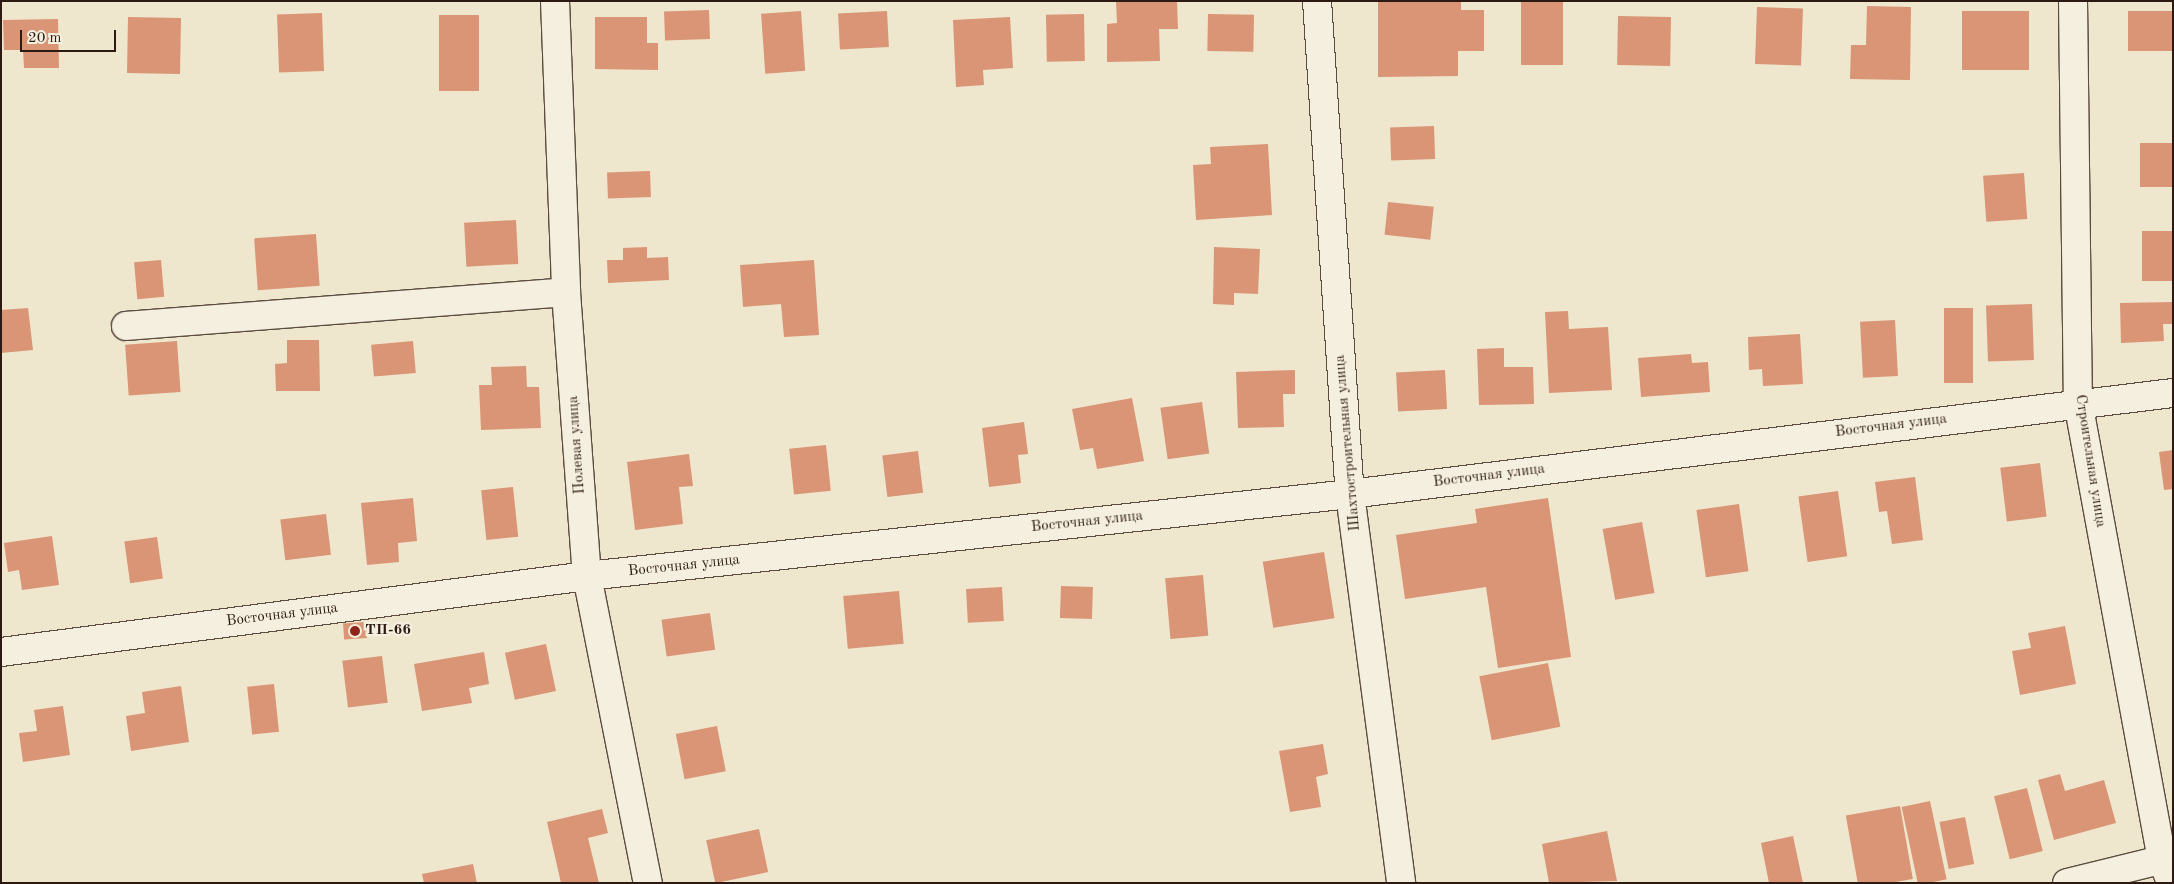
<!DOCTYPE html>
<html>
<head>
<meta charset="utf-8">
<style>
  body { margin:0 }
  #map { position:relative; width:2174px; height:884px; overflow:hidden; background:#eee7cd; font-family:"Old Standard TT",serif }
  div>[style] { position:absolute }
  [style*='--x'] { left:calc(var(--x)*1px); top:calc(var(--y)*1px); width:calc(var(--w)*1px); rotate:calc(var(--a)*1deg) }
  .building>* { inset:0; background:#da9476; transform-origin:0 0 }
  .roads { filter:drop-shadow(1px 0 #5c4c40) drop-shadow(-1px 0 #5c4c40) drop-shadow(0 1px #5c4c40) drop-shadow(0 -1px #5c4c40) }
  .minor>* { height:28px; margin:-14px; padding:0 14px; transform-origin:14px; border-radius:14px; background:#f4efde }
  .dots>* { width:14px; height:14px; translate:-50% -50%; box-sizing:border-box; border:2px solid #f4efde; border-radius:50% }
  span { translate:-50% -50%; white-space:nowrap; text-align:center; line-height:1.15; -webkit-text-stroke:4.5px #f4efde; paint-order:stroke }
  .street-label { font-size:15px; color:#2c1911 }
  .poi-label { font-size:15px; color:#2c1911; font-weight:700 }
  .left { translate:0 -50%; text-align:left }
  .frame { position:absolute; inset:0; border:2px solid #2c1911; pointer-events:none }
  .scale { position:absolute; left:20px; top:30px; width:96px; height:22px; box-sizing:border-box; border:2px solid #2c1911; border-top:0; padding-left:6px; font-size:15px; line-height:18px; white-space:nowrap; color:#2c1911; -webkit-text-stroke:4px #f4efde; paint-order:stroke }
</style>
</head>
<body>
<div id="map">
  <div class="building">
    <div style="clip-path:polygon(1116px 1px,1177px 1px,1178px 29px,1159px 29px,1160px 61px,1107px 62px,1107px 24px,1117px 23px)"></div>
    <div style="clip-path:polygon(1378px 1px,1461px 1px,1461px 10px,1484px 10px,1484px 51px,1458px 51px,1458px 76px,1378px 77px)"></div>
    <div style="left:1521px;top:1px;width:42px;height:64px"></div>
    <div style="clip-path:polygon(1867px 6px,1911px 7px,1910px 80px,1850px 79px,1851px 45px,1866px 45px)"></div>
    <div style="left:1757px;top:7px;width:46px;height:57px;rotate:2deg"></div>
    <div style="left:709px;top:10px;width:29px;height:45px;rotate:88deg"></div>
    <div style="left:801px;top:11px;width:60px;height:40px;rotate:86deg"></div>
    <div style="left:887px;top:11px;width:36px;height:49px;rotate:87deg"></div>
    <div style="left:1962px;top:11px;width:67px;height:59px"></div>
    <div style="left:2128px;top:11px;width:45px;height:40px"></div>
    <div style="left:322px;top:13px;width:58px;height:45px;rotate:88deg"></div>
    <div style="left:1084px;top:14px;width:47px;height:38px;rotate:89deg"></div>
    <div style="left:1208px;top:14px;width:46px;height:37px;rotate:1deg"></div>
    <div style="left:439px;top:15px;width:40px;height:76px"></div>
    <div style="left:1618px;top:16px;width:53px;height:49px;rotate:1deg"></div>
    <div style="left:128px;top:17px;width:53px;height:56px;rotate:1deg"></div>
    <div style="clip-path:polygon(595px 17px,647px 17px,647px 43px,658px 43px,658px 70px,595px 69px)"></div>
    <div style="clip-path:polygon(1010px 17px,1013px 68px,983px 70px,984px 85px,956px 87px,953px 20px)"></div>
    <div style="clip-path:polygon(58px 19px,59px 68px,24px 68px,23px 50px,4px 50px,3px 20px)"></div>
    <div style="left:1434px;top:126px;width:33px;height:44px;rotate:88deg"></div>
    <div style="left:2173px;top:143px;width:44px;height:33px;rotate:90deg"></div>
    <div style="clip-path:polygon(1268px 144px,1272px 215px,1196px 220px,1193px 165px,1211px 164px,1210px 147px)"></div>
    <div style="left:650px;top:171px;width:26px;height:43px;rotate:88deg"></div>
    <div style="left:2024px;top:173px;width:46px;height:41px;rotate:86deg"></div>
    <div style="left:1388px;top:202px;width:46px;height:33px;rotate:6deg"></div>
    <div style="left:516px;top:220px;width:44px;height:52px;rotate:87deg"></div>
    <div style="left:2173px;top:231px;width:50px;height:31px;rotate:90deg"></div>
    <div style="left:316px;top:234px;width:52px;height:62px;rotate:86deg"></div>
    <div style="clip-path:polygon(647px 247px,647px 258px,668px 257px,669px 280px,608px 283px,607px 260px,623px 260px,623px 248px)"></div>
    <div style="clip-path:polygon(1214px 247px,1260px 249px,1258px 294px,1234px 293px,1234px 305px,1213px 304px)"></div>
    <div style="left:161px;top:260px;width:37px;height:27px;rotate:85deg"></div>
    <div style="clip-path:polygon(814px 260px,819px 335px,784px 337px,781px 304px,743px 307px,740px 265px)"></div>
    <div style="clip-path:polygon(2173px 302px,2173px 324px,2163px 324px,2164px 341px,2121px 343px,2120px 303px)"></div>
    <div style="left:2032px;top:304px;width:56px;height:46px;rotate:88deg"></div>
    <div style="clip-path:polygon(28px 308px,33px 350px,1px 353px,1px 310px)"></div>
    <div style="left:1973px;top:308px;width:75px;height:29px;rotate:90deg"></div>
    <div style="clip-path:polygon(1568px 311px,1569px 329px,1608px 327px,1612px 390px,1549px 393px,1545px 312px)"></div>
    <div style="left:1895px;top:320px;width:56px;height:35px;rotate:87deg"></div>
    <div style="clip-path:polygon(1800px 334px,1803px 384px,1763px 386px,1762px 369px,1749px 370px,1748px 337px)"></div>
    <div style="clip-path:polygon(287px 340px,319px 340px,320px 391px,276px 391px,275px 364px,287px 363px)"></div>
    <div style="left:177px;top:341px;width:51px;height:52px;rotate:86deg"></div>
    <div style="left:413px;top:341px;width:32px;height:42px;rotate:85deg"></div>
    <div style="clip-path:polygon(1504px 348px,1504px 367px,1533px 367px,1534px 404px,1479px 405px,1477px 349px)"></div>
    <div style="clip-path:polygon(1691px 354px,1692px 363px,1708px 362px,1710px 392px,1641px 397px,1638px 358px)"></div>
    <div style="clip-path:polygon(526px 366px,527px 387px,539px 387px,541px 428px,481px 430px,479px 385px,492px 385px,491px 367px)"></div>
    <div style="clip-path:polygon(1295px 370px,1295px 394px,1283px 394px,1284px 427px,1238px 428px,1236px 372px)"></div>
    <div style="left:1445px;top:370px;width:39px;height:49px;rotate:87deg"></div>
    <div style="clip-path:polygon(1132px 398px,1144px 461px,1097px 469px,1093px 448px,1080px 450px,1072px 409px)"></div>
    <div style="left:1202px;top:402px;width:52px;height:42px;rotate:82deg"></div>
    <div style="clip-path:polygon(1024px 422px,1028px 454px,1018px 455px,1021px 483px,989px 487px,982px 428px)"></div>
    <div style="left:826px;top:445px;width:46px;height:37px;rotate:84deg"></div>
    <div style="clip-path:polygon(2173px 450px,2173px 489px,2164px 490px,2159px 452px)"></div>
    <div style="left:918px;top:451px;width:42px;height:36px;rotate:83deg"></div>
    <div style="clip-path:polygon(689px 454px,693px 486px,679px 487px,683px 524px,635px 530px,627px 462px)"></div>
    <div style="left:2040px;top:463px;width:54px;height:40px;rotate:83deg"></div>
    <div style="clip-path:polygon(1915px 477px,1923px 540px,1892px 544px,1887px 511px,1879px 512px,1875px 482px)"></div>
    <div style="left:513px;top:487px;width:50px;height:32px;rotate:84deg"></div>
    <div style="left:1838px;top:491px;width:66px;height:40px;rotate:82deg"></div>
    <div style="clip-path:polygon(413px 498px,417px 541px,398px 543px,399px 562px,367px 565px,361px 503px)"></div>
    <div style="clip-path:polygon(1548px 498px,1571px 657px,1498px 668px,1486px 587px,1405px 599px,1396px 535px,1477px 523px,1475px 509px)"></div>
    <div style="left:1739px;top:504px;width:68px;height:43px;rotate:82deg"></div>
    <div style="left:326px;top:514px;width:41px;height:46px;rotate:83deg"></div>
    <div style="left:1642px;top:522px;width:72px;height:40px;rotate:80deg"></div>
    <div style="clip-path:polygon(52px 536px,59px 585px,22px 590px,19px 570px,8px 572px,4px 543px)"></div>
    <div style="left:157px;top:537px;width:42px;height:33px;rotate:82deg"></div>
    <div style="left:1324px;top:552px;width:67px;height:62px;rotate:81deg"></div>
    <div style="left:1203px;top:575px;width:61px;height:38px;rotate:85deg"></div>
    <div style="left:1061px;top:586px;width:32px;height:32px;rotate:2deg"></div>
    <div style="left:1002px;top:587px;width:34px;height:36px;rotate:87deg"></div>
    <div style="left:899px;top:591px;width:53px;height:56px;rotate:85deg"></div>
    <div style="left:710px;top:613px;width:37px;height:49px;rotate:82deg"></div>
    <div style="left:366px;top:622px;width:16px;height:23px;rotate:86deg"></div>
    <div style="clip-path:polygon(2065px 626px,2076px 684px,2020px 695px,2012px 651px,2031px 648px,2028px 633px)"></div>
    <div style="left:546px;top:644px;width:48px;height:42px;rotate:78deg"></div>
    <div style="clip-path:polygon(484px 652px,489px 684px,469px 688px,472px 703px,422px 711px,414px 664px)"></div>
    <div style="left:382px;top:656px;width:47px;height:40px;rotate:83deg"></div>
    <div style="left:1548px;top:663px;width:65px;height:70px;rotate:79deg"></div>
    <div style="left:274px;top:684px;width:48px;height:27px;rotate:84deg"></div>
    <div style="clip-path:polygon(181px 686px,189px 742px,131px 751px,126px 716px,145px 713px,142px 692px)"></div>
    <div style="clip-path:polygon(63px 706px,70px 755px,23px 762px,19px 733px,37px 731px,34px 710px)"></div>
    <div style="left:717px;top:726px;width:46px;height:42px;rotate:79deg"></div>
    <div style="clip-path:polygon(1323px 744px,1328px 774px,1316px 777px,1321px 807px,1290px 812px,1279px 751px)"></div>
    <div style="clip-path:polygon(2060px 774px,2065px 791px,2104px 780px,2116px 823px,2054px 840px,2038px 780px)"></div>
    <div style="left:2027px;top:788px;width:65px;height:34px;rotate:76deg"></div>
    <div style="left:1930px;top:801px;width:80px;height:29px;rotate:78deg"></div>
    <div style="left:1900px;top:806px;width:74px;height:55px;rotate:80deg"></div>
    <div style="clip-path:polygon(602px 809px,608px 833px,588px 838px,599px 883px,561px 883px,547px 822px)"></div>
    <div style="left:1965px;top:817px;width:48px;height:26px;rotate:79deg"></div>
    <div style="left:759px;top:829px;width:44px;height:54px;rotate:78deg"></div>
    <div style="clip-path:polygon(1607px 831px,1617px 881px,1549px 883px,1542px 844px)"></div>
    <div style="clip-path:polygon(1793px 836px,1803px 883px,1769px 883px,1761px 843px)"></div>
    <div style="clip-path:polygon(473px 864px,477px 883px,424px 883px,422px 874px)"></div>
  </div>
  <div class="roads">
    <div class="minor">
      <div style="--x:555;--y:1;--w:291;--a:87.8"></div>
      <div style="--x:566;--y:292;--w:285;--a:85.8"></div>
      <div style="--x:587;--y:576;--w:313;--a:78.8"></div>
      <div style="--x:1317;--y:1;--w:494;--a:86.2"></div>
      <div style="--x:1350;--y:494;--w:392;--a:82.5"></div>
      <div style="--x:2073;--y:1;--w:401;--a:89.3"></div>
      <div style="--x:2078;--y:402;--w:465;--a:79.6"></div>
      <div style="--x:2162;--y:859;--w:26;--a:69"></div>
      <div style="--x:126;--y:326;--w:441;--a:-4.4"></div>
      <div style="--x:1;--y:652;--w:591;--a:-7.39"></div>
      <div style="--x:587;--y:576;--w:767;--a:-6.13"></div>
      <div style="--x:1350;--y:494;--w:829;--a:-7"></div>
      <div style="--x:2067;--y:883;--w:109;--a:-13.8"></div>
    </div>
  </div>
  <div class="dots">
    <div style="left:355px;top:631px;background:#8f2418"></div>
  </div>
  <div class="street-label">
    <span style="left:1891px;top:426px;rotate:-7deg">Восточная улица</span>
    <span style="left:1348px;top:443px;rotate:-95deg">Шахтостроительная улица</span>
    <span style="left:577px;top:445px;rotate:-94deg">Полевая улица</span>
    <span style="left:2090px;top:461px;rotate:81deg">Строительная улица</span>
    <span style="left:1489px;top:476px;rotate:-7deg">Восточная улица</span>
    <span style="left:1087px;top:522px;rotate:-6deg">Восточная улица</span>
    <span style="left:684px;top:566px;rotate:-6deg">Восточная улица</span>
    <span style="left:282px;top:615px;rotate:-7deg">Восточная улица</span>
  </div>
  <div class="poi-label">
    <span class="left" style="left:365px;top:631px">ТП-66</span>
  </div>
  <div class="frame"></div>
  <div class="scale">20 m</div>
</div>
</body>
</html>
